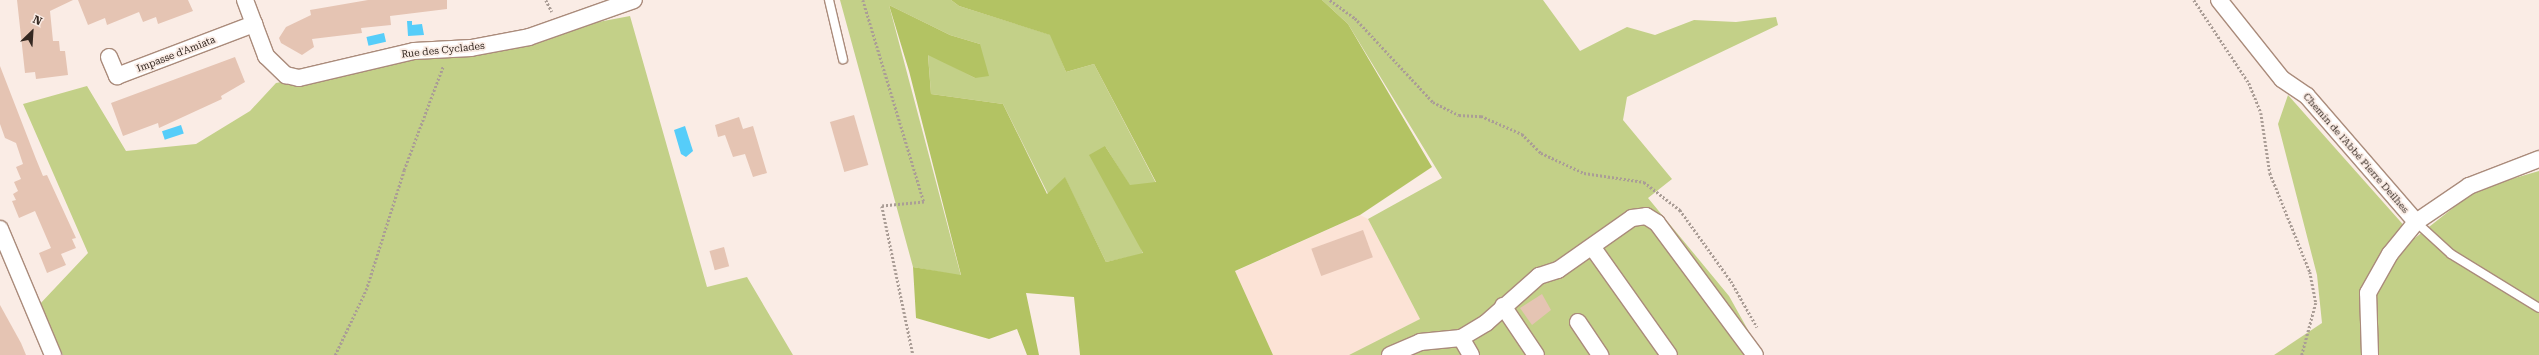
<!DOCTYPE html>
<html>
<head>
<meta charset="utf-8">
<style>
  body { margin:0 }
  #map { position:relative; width:2539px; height:355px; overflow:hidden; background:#faece5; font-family:"Roboto Serif",serif }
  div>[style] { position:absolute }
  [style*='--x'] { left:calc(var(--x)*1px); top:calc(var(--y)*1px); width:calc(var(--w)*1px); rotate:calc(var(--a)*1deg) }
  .built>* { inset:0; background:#fce3d6 }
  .green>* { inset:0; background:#c3d088 }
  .forest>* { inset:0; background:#b3c363 }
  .water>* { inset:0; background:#56cdf9; transform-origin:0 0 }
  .building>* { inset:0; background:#e5c4b3; transform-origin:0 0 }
  .path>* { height:2.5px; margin-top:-1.25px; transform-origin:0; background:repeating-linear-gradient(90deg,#aa9d96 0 2px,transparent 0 4px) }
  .roads { filter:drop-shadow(1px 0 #aa8b7b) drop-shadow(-1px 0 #aa8b7b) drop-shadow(0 1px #aa8b7b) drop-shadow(0 -1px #aa8b7b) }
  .service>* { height:8px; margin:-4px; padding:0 4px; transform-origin:4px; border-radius:4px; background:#fff }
  .minor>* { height:16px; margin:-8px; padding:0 8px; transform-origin:8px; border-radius:8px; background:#fff }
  span { translate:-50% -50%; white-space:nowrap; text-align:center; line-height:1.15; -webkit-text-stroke:3.5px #faece5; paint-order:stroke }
  .street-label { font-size:10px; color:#342821 }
  .north { position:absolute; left:12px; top:12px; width:40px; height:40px; -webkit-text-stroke:3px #faece5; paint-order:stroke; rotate:25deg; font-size:11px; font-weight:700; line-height:16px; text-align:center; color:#342821 }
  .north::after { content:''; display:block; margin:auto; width:14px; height:18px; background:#342821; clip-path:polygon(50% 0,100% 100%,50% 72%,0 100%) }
</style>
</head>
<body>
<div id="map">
  <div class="built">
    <div style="clip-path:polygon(1360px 215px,1368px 219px,1420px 319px,1349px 355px,1273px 355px,1234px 272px)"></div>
  </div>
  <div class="green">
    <div style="clip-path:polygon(840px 0,951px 0,959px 6px,1051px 35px,1066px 72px,1094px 64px,1156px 183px,1130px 186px,1105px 146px,1143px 254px,1106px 262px,1065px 178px,1048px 194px,1003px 104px,931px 94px,928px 54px,975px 78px,980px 44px,950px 35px,889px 5px,961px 276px,913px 267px)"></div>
    <div style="clip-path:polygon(1322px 0,1543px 0,1580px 51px,1627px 27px,1655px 35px,1694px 20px,1736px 22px,1776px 17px,1778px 25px,1627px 97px,1623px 120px,1672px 179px,1648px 198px,1729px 296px,1762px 355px,1349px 355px,1420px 319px,1368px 219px,1442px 178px,1348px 24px)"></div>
    <div style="clip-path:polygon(630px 16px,707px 287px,747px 277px,793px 355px,63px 355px,39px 305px,88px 253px,23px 104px,87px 86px,126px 151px,196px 144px,250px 111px,276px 83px)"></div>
    <div style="clip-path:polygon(2288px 95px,2415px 238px,2477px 189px,2539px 171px,2539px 355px,2274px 355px,2322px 323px,2317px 275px,2278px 124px)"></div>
  </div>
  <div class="forest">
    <div style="clip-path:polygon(951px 0,1322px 0,1348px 24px,1432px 167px,1360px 215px,1235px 271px,1273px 355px,1080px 355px,1074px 297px,1026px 293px,1039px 355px,1027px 355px,1017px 329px,989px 339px,916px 318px,913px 267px,961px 275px,909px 71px,889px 5px,950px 35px,980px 44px,989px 76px,975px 78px,928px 55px,931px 94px,1003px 104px,1047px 194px,1065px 177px,1106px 262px,1143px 253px,1089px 155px,1105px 146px,1130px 185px,1156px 182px,1094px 64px,1066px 72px,1050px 35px,959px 6px)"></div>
  </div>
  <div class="water">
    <div style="clip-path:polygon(407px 21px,412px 21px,412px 25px,422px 24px,424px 35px,408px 36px)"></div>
    <div style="left:384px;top:33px;width:9px;height:18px;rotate:77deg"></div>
    <div style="left:181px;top:125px;width:9px;height:20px;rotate:72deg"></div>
    <div style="clip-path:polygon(685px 126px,693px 151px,686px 157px,681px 154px,674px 130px)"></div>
  </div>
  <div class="building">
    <div style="clip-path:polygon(17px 0,73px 0,50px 11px,53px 41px,59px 41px,60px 51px,65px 51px,68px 75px,36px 79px,35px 72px,25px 73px)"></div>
    <div style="clip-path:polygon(78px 0,188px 0,193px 11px,158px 24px,156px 17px,143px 22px,139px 12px,107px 25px,105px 18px,88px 25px)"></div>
    <div style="clip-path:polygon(368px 0,447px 0,447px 9px,390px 16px,391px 25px,361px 28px,362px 33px,312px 39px,314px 47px,302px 55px,281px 43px,279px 38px,286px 27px,311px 15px,310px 10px)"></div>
    <div style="clip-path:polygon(235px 57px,245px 82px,221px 96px,222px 99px,159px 128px,158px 123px,123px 136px,111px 103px)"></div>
    <div style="clip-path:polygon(0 66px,36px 159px,43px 176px,47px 175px,76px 238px,72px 239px,76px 248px,61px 254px,66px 265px,47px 273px,39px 253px,51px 248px,35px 211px,19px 218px,12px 201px,16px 200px,13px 194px,18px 191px,14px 182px,21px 179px,16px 167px,23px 164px,16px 143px,5px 138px,0 124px)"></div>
    <div style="left:854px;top:115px;width:52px;height:25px;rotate:74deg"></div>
    <div style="clip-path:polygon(739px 117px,743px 129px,753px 126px,767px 173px,753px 177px,745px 154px,733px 157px,725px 135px,718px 137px,715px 125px)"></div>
    <div style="left:1363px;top:230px;width:29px;height:55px;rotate:70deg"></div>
    <div style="left:724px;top:247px;width:20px;height:15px;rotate:75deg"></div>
    <div style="clip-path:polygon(1542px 294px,1551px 310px,1532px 325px,1520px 308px)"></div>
    <div style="clip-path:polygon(0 305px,21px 343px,26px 355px,0 355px)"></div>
  </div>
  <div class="path">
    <div style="--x:546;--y:0;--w:13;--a:63"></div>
    <div style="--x:863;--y:0;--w:211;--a:73.2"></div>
    <div style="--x:924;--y:202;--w:42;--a:174.6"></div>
    <div style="--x:882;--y:206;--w:152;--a:78.2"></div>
    <div style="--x:1330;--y:0;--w:31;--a:36"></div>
    <div style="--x:1355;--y:18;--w:115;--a:47.1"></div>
    <div style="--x:1433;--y:102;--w:29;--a:27"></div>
    <div style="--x:1459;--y:115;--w:22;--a:3"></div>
    <div style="--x:1481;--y:116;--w:45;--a:23.7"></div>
    <div style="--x:1522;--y:134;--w:27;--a:45"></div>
    <div style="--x:1541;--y:153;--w:47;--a:24.9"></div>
    <div style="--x:1584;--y:173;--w:61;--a:8.5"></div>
    <div style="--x:1644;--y:182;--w:46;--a:37.9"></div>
    <div style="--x:1680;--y:210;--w:87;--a:54.3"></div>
    <div style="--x:1731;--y:281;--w:53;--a:60.5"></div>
    <div style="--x:2194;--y:0;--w:100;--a:56.5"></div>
    <div style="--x:2249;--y:83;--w:32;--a:68"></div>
    <div style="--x:2261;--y:113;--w:61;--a:81.5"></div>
    <div style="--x:2270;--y:173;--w:107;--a:68"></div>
    <div style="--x:2310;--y:272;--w:32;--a:79"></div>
    <div style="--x:2316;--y:303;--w:54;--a:105.1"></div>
    <div style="--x:335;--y:355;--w:72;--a:-64.5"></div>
    <div style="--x:366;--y:290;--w:126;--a:-72.4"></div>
    <div style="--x:404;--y:170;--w:111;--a:-69.4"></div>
  </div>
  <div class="roads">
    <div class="service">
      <div style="--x:829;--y:0;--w:61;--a:76.7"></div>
      <div style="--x:2416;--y:222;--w:47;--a:42.4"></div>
      <div style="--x:2451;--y:254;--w:103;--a:31.5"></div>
    </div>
    <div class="minor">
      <div style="--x:245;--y:0;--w:60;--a:69.4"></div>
      <div style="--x:266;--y:56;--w:28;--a:44"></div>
      <div style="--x:286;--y:75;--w:13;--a:13"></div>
      <div style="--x:299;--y:78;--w:118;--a:-13.2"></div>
      <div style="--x:414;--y:51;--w:57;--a:-3"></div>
      <div style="--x:471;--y:48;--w:59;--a:-10.7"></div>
      <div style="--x:529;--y:37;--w:111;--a:-19.4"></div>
      <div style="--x:2219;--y:0;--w:101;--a:51.4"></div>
      <div style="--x:2282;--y:79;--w:30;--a:34"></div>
      <div style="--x:2307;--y:96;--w:167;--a:49.1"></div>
      <div style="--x:109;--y:57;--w:21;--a:67"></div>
      <div style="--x:117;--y:76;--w:147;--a:-20.8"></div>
      <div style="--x:0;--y:229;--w:137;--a:67.2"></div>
      <div style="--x:1593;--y:248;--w:131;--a:54.6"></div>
      <div style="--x:1503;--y:306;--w:59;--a:56"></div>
      <div style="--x:1578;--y:322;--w:40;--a:56"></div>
      <div style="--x:1390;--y:355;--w:33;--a:-23"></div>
      <div style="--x:1420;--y:342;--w:41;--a:-5.6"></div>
      <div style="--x:1471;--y:355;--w:20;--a:-120"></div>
      <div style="--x:1461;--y:338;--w:29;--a:-31"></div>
      <div style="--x:1486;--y:323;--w:71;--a:-41.6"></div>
      <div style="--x:1539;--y:276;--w:20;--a:-18"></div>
      <div style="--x:1558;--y:270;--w:90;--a:-35.1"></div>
      <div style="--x:1632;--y:218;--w:14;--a:-8"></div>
      <div style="--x:1646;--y:216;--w:13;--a:32"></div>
      <div style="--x:1657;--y:223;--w:164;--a:53.4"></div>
      <div style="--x:2370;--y:355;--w:62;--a:-91.8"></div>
      <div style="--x:2368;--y:293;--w:45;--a:-60.6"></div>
      <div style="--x:2390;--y:254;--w:41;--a:-50.9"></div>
      <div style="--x:2416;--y:222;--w:64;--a:-34.2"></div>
      <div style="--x:2469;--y:186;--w:75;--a:-21.1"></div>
    </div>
  </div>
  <div class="street-label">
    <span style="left:443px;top:50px;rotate:-6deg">Rue des Cyclades</span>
    <span style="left:176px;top:54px;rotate:-21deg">Impasse d'Amiata</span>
    <span style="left:2356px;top:153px;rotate:49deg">Chemin de l'Abbé Pierre Deilhes</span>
  </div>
  <div class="north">N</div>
</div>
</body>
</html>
